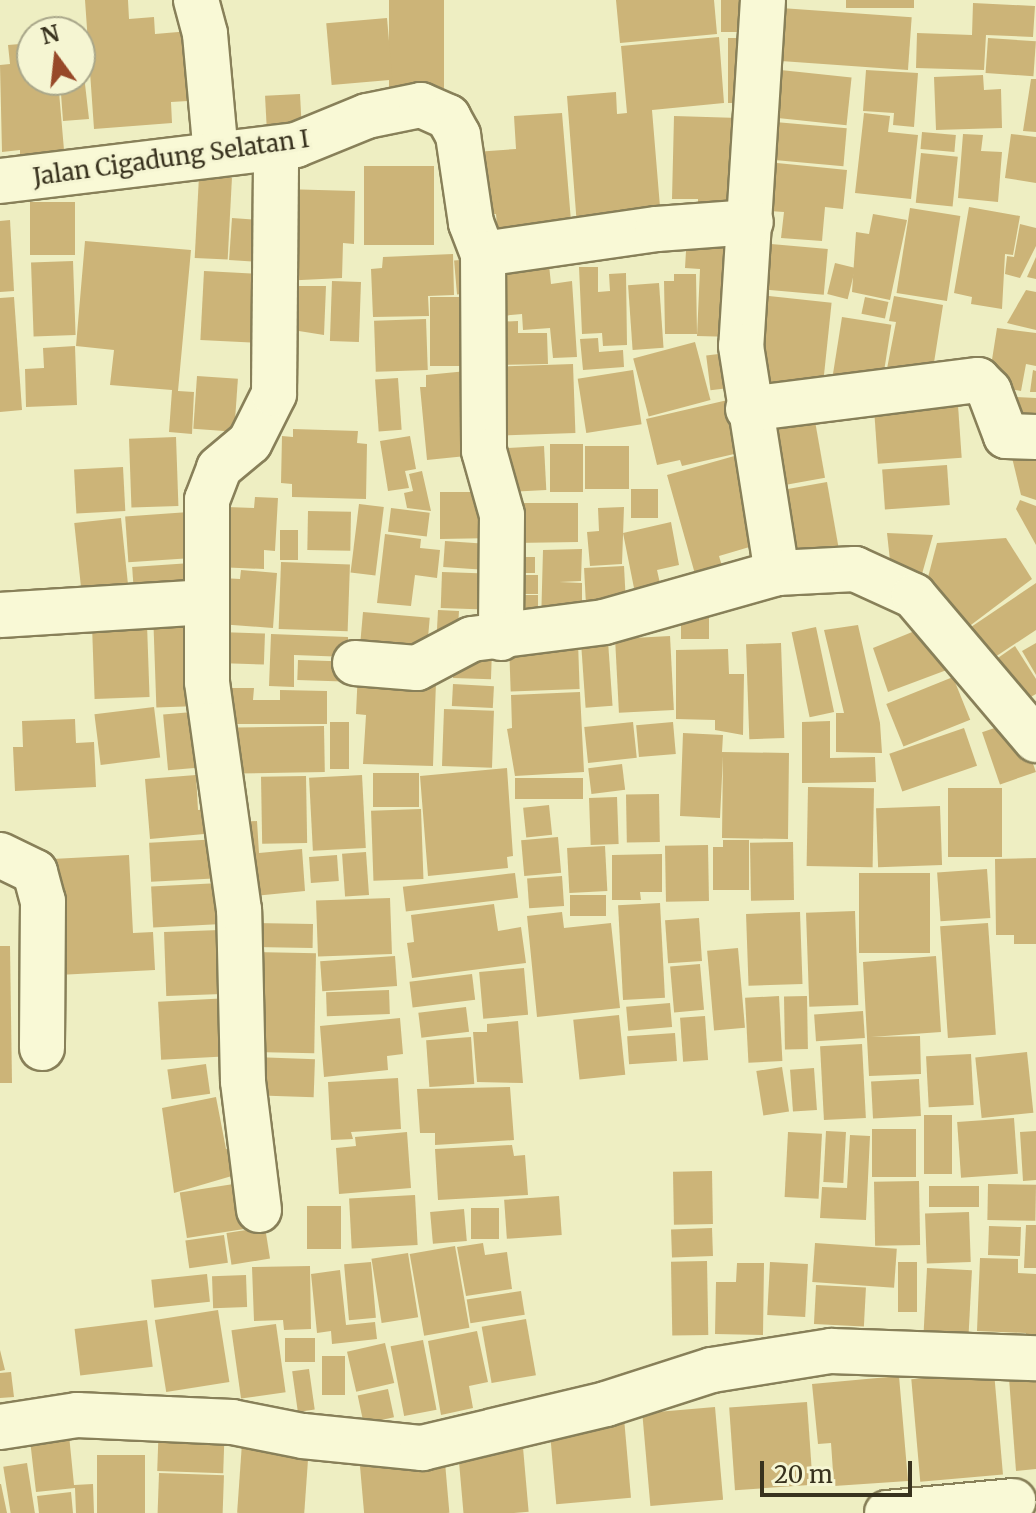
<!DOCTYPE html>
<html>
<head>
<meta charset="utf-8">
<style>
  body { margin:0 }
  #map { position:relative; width:1036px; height:1513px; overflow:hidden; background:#eeeec2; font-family:Merriweather,serif }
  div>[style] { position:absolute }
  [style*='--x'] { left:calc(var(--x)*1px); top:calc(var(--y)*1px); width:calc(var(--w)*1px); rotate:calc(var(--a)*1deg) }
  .building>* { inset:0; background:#ccb478; transform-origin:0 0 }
  .roads { filter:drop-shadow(2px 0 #888059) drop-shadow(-2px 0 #888059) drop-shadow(0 2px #888059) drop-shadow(0 -2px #888059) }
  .street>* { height:44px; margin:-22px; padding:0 22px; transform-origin:22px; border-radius:22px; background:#f9f9d6 }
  span { translate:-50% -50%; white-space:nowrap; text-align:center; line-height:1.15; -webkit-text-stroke:6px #f5f5d2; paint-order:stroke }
  .street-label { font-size:24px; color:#38321e }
  .north { position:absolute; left:16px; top:16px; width:80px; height:80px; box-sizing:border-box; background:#f5f5d2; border:2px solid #a9a78a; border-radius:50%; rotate:345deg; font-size:22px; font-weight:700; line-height:32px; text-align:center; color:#38321e }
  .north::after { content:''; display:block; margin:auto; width:28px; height:36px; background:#974929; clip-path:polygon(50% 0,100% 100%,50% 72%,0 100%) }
  .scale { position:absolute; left:760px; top:1461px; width:152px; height:36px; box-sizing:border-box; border:4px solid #38321e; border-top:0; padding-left:10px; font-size:24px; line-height:28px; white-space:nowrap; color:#38321e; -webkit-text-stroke:6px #f5f5d2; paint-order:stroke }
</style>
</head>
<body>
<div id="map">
  <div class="building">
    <div style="clip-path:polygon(85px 0,128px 0,129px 19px,154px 17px,155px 34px,190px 31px,194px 85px,187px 85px,188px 101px,171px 102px,172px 123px,94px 129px)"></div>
    <div style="left:389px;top:0;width:55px;height:88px"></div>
    <div style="clip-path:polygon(616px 0,714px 0,717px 34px,620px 43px)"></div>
    <div style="left:721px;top:0;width:27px;height:32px"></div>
    <div style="left:846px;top:0;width:68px;height:8px"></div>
    <div style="clip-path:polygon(973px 3px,1035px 6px,1033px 37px,986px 35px,984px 70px,916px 68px,917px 33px,972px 35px)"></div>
    <div style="left:781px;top:8px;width:131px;height:53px;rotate:4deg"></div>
    <div style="left:387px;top:18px;width:62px;height:61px;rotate:85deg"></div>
    <div style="clip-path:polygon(719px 37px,724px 103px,652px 110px,661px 219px,577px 226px,567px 96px,616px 92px,617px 114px,627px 113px,621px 46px)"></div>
    <div style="left:728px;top:38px;width:22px;height:65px"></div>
    <div style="left:988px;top:38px;width:48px;height:35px;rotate:4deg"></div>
    <div style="clip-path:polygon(80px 40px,89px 119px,63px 121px,60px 80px,80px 80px)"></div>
    <div style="clip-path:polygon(32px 43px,32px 80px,58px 80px,64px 150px,43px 152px,43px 161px,20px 163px,20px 150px,2px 152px,0 65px,10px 64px,8px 45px)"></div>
    <div style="left:771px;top:69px;width:81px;height:48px;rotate:6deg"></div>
    <div style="clip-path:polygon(866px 70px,918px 73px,914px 127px,893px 125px,894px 113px,863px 111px)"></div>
    <div style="clip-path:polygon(983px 75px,984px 90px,1001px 89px,1002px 128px,936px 130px,934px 77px)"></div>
    <div style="clip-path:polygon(1031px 79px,1036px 79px,1036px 132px,1023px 131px)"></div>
    <div style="left:300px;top:94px;width:35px;height:35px;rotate:87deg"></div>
    <div style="clip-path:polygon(562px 113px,572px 233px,498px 239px,496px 214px,480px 216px,475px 152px,516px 149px,514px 116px)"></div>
    <div style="clip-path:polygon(864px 113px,890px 116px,888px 132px,918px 135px,911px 199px,855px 193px)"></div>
    <div style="clip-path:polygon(674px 116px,739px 118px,736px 210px,698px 209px,698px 199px,672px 199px)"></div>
    <div style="left:775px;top:122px;width:72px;height:38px;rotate:5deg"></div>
    <div style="left:922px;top:132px;width:34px;height:17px;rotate:5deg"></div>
    <div style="clip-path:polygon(963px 134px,983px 135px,981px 151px,1002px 152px,998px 202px,958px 198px)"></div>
    <div style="clip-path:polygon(1011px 134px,1036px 137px,1036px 183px,1005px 178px)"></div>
    <div style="left:921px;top:153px;width:37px;height:50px;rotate:6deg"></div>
    <div style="clip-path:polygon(767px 162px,847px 170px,843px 209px,825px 207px,822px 241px,781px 238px,784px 212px,769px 211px)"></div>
    <div style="left:434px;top:166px;width:79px;height:70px;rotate:90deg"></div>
    <div style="left:199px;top:176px;width:33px;height:82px;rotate:3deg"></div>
    <div style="clip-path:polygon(282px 189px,355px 191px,354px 244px,343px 243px,342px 278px,281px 281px)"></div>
    <div style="left:75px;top:202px;width:53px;height:45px;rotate:90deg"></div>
    <div style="clip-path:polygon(969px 207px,1020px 216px,1013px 255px,1005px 254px,1002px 309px,971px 304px,972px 297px,954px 293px)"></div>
    <div style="left:910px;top:208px;width:51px;height:86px;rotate:9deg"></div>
    <div style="clip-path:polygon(873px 214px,907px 220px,890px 300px,852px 292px,856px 232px,869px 234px)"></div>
    <div style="left:232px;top:218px;width:27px;height:42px;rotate:4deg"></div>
    <div style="clip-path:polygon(10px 220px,14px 291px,0 292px,0 221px)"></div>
    <div style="clip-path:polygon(1020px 224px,1036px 228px,1036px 246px,1020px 278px,1005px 274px,1007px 256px,1014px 257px)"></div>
    <div style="clip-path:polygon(677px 232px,726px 235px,735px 337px,697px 336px,700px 269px,685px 268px,686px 251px,676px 251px)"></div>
    <div style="clip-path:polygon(85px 241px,191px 250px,178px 391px,194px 392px,192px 434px,169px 432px,172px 390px,110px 385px,114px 350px,76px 346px)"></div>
    <div style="left:771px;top:244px;width:57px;height:46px;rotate:5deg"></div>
    <div style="clip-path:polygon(453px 254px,454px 295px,428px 296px,429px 316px,373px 317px,371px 269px,382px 268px,383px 257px)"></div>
    <div style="clip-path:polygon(548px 255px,551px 284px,572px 281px,577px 357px,553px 358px,550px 328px,523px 330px,522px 314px,491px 317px,486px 261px)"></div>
    <div style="clip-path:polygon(1036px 257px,1036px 279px,1027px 277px)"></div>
    <div style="left:472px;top:259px;width:34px;height:18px;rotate:85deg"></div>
    <div style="left:73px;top:261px;width:74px;height:42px;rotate:88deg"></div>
    <div style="left:835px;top:263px;width:21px;height:32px;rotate:14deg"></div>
    <div style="clip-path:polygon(579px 267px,598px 267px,598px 292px,610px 291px,609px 274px,626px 273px,627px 345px,603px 346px,602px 333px,582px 334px)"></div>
    <div style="left:204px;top:271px;width:64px;height:69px;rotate:3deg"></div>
    <div style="clip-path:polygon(674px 274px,696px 274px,697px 334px,665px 334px,664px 281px,674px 281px)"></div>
    <div style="left:332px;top:281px;width:29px;height:60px;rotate:2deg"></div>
    <div style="left:659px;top:283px;width:65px;height:31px;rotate:86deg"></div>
    <div style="clip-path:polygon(281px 286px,326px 286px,324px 335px,280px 328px)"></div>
    <div style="clip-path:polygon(1026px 290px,1036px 292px,1036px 330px,1007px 323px)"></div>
    <div style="left:759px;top:295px;width:73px;height:95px;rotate:6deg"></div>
    <div style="clip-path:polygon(894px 296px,943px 305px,933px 369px,885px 379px,896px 322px,889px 321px)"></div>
    <div style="clip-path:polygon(14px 297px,22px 410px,0 412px,0 298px)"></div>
    <div style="left:430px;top:297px;width:45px;height:69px"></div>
    <div style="left:865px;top:297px;width:24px;height:17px;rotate:12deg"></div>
    <div style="left:842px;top:317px;width:50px;height:59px;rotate:9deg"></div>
    <div style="left:426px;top:319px;width:51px;height:52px;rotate:88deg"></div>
    <div style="clip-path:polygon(518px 321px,518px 333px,547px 333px,548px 364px,495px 365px,494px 322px)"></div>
    <div style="clip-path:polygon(997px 328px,1036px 333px,1036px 366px,1026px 364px,1021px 391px,988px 385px)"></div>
    <div style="clip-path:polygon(598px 338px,599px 352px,623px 350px,624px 367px,583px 370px,580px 339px)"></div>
    <div style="left:695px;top:342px;width:60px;height:64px;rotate:75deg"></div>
    <div style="clip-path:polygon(75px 346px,77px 405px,26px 407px,25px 369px,44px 368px,43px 348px)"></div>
    <div style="left:735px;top:352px;width:35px;height:29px;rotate:83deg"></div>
    <div style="left:573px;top:364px;width:69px;height:88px;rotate:88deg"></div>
    <div style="left:633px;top:370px;width:55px;height:56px;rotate:81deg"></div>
    <div style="clip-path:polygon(1033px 370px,1036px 371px,1036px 392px,1030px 392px)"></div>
    <div style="clip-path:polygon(467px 371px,476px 455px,427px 460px,420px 387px,426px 387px,426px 375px)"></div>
    <div style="left:197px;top:376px;width:41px;height:53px;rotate:4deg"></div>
    <div style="left:398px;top:378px;width:52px;height:23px;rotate:86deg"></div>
    <div style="left:957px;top:391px;width:67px;height:84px;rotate:86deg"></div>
    <div style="clip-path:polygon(994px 396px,1036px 398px,1036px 434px)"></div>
    <div style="clip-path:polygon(732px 399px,743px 452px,682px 466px,680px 460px,657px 465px,646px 419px)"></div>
    <div style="left:812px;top:404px;width:75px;height:52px;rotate:80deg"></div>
    <div style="clip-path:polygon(293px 429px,358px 431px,357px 443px,367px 444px,366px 499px,292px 497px,292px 484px,281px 483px,282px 436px,293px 437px)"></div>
    <div style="clip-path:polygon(410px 436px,416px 469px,405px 471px,409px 488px,388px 491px,380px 441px)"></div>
    <div style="left:176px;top:437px;width:69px;height:47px;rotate:88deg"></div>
    <div style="clip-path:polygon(1008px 441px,1036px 443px,1036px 500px,1021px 495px)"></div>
    <div style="left:550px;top:444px;width:33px;height:48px"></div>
    <div style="left:544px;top:446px;width:44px;height:48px;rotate:87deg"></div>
    <div style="left:585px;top:446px;width:44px;height:43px"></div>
    <div style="clip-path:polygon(738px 455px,763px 543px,719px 556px,722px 566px,695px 574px,667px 475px)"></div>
    <div style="left:947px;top:465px;width:40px;height:65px;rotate:86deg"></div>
    <div style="left:123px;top:467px;width:44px;height:49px;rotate:87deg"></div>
    <div style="clip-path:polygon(422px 471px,431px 511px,407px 508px,404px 493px,413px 491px,409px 474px)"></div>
    <div style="left:827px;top:482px;width:76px;height:54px;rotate:80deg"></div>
    <div style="left:631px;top:489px;width:27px;height:29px"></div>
    <div style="clip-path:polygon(440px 492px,485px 492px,495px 538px,440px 539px)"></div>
    <div style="clip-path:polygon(255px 497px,278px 498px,275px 551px,264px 550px,264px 569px,217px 567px,227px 507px,254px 508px)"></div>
    <div style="clip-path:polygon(1020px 500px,1036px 506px,1036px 545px,1016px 509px)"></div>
    <div style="clip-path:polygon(505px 503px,578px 503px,578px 542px,514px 543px)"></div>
    <div style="left:359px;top:504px;width:25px;height:69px;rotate:7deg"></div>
    <div style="clip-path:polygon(624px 507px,622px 564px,590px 566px,587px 532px,599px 531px,598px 508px)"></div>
    <div style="left:391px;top:508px;width:39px;height:24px;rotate:7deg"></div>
    <div style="left:308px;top:511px;width:43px;height:39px;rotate:1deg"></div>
    <div style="left:189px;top:512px;width:46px;height:64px;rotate:86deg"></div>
    <div style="left:121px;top:518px;width:87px;height:47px;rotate:84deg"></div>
    <div style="clip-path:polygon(671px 522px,679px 565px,657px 570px,661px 588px,635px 593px,623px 533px)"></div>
    <div style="left:280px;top:530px;width:18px;height:30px"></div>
    <div style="clip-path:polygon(887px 533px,933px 535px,920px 581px,891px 570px)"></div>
    <div style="clip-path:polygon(385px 534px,421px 539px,420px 548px,440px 550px,437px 578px,415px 575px,411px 606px,377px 603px)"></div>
    <div style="clip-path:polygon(1006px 538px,1032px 579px,955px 637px,922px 600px,937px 543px)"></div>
    <div style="left:445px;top:541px;width:51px;height:26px;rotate:4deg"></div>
    <div style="clip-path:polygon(582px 549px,581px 581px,559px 582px,582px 583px,582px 624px,541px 624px,543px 550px)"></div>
    <div style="left:509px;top:557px;width:26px;height:16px"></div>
    <div style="left:281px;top:562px;width:69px;height:67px;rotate:2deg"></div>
    <div style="left:191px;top:563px;width:26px;height:59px;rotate:86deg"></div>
    <div style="left:624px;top:566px;width:44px;height:40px;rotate:87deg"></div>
    <div style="clip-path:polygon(241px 570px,277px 573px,273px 628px,219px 624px,222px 578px,240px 579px)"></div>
    <div style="left:442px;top:572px;width:58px;height:36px;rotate:2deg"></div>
    <div style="left:505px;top:575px;width:33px;height:19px"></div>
    <div style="clip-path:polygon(1036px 583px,1036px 630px,992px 659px,971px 627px)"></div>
    <div style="clip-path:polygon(504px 595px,538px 595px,538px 631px)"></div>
    <div style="left:681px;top:608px;width:28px;height:31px"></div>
    <div style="left:195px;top:610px;width:96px;height:42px;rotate:88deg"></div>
    <div style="left:438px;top:610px;width:21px;height:31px;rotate:3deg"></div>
    <div style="left:363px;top:612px;width:67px;height:45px;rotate:5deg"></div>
    <div style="left:147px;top:624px;width:73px;height:55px;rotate:88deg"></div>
    <div style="clip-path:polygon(858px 625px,880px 723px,882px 753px,836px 752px,836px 713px,844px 713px,824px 630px)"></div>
    <div style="left:816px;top:627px;width:87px;height:25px;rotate:78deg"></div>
    <div style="clip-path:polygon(922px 628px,952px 668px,888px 692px,873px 648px)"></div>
    <div style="left:219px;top:632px;width:46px;height:31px;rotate:2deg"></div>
    <div style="clip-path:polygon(271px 634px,348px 637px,348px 657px,294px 655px,294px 687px,269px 686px)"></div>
    <div style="left:670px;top:636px;width:74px;height:55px;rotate:87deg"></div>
    <div style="left:608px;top:641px;width:65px;height:27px;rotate:86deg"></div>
    <div style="left:578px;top:642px;width:47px;height:69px;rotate:88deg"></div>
    <div style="left:781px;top:643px;width:95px;height:35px;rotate:88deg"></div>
    <div style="clip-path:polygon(1036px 643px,1036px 675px,1022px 651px)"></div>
    <div style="clip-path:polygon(1015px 646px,1036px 679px,1036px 694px,1011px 708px,995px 660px)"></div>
    <div style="left:454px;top:649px;width:38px;height:29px;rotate:2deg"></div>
    <div style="clip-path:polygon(728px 649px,729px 674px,744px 674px,743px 735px,715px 730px,715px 720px,676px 719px,676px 650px)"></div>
    <div style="left:298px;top:660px;width:46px;height:20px;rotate:2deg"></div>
    <div style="clip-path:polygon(358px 670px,436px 682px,433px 766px,363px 764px,366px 715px,356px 714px)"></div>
    <div style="left:953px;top:677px;width:46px;height:72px;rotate:68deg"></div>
    <div style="left:453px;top:684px;width:41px;height:22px;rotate:3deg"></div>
    <div style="clip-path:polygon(225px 688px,254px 688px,253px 700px,280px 700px,280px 690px,327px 691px,327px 724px,225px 724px)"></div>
    <div style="clip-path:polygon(580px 692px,584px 772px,515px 776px,507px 729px,512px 728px,511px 695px)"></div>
    <div style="left:154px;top:707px;width:51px;height:60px;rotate:83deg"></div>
    <div style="left:444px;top:709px;width:50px;height:57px;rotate:2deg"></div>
    <div style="left:204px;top:711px;width:56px;height:41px;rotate:85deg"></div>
    <div style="clip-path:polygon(75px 719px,76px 743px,94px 742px,96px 787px,15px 791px,13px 747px,23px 747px,22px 721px)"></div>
    <div style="left:1018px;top:720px;width:55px;height:38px;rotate:71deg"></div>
    <div style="clip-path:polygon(830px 721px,830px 758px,875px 757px,876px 782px,802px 783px,802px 722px)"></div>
    <div style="left:330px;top:722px;width:19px;height:47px"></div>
    <div style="left:633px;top:722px;width:36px;height:49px;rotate:84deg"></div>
    <div style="left:673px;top:722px;width:32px;height:37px;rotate:85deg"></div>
    <div style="left:324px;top:726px;width:46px;height:88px;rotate:89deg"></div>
    <div style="left:964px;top:728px;width:40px;height:79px;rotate:71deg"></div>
    <div style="clip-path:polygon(683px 733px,723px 735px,722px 752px,789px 753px,788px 839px,722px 838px,723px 756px,720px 818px,680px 816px)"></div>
    <div style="left:622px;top:764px;width:26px;height:34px;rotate:83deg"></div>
    <div style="clip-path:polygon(507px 768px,513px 856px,507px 857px,508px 868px,428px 876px,420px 776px)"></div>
    <div style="left:373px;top:773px;width:46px;height:34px"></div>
    <div style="clip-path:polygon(196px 775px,198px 810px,213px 809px,215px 833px,150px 839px,145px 779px)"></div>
    <div style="left:362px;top:775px;width:73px;height:53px;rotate:87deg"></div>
    <div style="left:306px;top:776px;width:67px;height:45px;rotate:89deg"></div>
    <div style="left:583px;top:778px;width:21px;height:68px;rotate:90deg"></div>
    <div style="left:808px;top:787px;width:66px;height:79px;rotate:1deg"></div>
    <div style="left:948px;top:788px;width:54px;height:69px"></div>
    <div style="left:659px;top:794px;width:48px;height:33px;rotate:89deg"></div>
    <div style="left:617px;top:797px;width:47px;height:28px;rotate:88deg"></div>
    <div style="left:549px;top:805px;width:30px;height:26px;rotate:84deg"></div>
    <div style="left:940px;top:806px;width:59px;height:64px;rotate:88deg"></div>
    <div style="left:421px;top:809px;width:70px;height:50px;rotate:88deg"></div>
    <div style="clip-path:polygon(257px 821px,259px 853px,302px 849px,305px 891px,243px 897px,237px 822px)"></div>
    <div style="left:558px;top:837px;width:36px;height:37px;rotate:85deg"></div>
    <div style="left:221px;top:839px;width:39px;height:72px;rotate:87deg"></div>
    <div style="clip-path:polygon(723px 840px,749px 840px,749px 890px,713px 890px,713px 847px,723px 847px)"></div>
    <div style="left:793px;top:842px;width:58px;height:43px;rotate:89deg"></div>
    <div style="left:708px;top:845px;width:56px;height:43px;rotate:89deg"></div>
    <div style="left:605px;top:846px;width:45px;height:38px;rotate:87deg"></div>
    <div style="left:366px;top:852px;width:43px;height:24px;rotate:86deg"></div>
    <div style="clip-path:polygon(662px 854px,662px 892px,640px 892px,641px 900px,612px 900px,612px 855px)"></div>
    <div style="clip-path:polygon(129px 855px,133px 933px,153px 932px,155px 970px,58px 975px,52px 859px)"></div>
    <div style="left:337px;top:855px;width:26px;height:28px;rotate:86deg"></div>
    <div style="clip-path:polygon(1036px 858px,1036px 944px,1014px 944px,1014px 935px,996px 935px,995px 859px)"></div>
    <div style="left:987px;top:869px;width:49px;height:50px;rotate:86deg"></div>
    <div style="left:515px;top:873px;width:25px;height:113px;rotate:83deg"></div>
    <div style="left:930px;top:873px;width:80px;height:71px;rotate:90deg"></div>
    <div style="left:562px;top:876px;width:30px;height:35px;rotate:86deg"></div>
    <div style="left:220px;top:883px;width:41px;height:69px;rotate:87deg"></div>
    <div style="left:606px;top:895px;width:21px;height:36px;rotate:90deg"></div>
    <div style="left:390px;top:898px;width:56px;height:74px;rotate:88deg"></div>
    <div style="left:660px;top:903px;width:95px;height:42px;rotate:87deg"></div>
    <div style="clip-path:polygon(494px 904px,498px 931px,521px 927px,526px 963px,412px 978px,407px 943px,414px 942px,411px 915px)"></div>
    <div style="left:855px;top:911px;width:94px;height:49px;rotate:88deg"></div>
    <div style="clip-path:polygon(562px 912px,564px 928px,611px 923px,620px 1008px,537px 1017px,527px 916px)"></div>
    <div style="left:800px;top:912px;width:72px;height:54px;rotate:88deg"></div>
    <div style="left:699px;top:918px;width:43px;height:34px;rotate:86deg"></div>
    <div style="left:249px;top:923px;width:64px;height:24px;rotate:1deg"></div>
    <div style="left:988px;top:923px;width:112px;height:48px;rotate:86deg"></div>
    <div style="left:220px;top:930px;width:64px;height:56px;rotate:88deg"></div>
    <div style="clip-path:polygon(0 946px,10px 946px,12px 1083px,0 1083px)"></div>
    <div style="left:738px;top:948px;width:80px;height:31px;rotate:85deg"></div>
    <div style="left:250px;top:952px;width:66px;height:100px;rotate:1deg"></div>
    <div style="left:395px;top:956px;width:30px;height:75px;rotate:86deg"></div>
    <div style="clip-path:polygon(936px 956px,941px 1032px,871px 1037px,920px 1036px,921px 1074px,869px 1076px,863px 962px)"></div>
    <div style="left:700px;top:964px;width:46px;height:30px;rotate:85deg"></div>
    <div style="left:524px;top:968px;width:47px;height:45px;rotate:85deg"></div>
    <div style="left:472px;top:974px;width:26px;height:63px;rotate:83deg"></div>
    <div style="left:389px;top:990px;width:24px;height:63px;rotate:88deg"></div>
    <div style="left:779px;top:996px;width:65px;height:34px;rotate:87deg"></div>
    <div style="left:807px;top:996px;width:53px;height:23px;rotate:89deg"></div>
    <div style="left:230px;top:998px;width:58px;height:72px;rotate:87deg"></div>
    <div style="left:670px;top:1003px;width:24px;height:44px;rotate:85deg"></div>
    <div style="left:466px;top:1007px;width:25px;height:48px;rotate:83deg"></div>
    <div style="left:863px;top:1011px;width:27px;height:49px;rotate:86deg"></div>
    <div style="left:619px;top:1015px;width:60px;height:46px;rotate:84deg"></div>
    <div style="left:705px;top:1016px;width:44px;height:25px;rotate:86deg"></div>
    <div style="clip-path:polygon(400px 1018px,403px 1054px,387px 1056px,388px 1070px,324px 1077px,320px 1026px)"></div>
    <div style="clip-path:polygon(518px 1021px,523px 1083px,477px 1082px,473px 1032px,487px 1032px,487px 1024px)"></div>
    <div style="left:675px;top:1033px;width:28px;height:48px;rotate:86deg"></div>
    <div style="left:471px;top:1037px;width:47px;height:45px;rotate:86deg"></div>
    <div style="left:862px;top:1044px;width:74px;height:42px;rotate:87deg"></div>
    <div style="left:1027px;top:1052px;width:61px;height:52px;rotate:84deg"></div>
    <div style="left:971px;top:1054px;width:51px;height:45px;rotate:87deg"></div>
    <div style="left:251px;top:1057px;width:64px;height:38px;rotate:2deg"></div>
    <div style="left:206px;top:1064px;width:30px;height:39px;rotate:82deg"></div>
    <div style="left:782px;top:1067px;width:45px;height:26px;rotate:81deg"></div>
    <div style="left:814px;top:1068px;width:42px;height:24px;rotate:86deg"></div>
    <div style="clip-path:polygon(398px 1078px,401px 1129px,351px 1132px,353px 1139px,331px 1140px,328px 1082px)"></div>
    <div style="left:919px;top:1079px;width:37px;height:48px;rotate:87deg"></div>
    <div style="clip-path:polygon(510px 1087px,514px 1140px,435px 1145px,435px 1133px,420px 1133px,417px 1089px)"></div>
    <div style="clip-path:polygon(216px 1097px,226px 1149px,237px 1147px,242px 1173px,174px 1193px,162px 1108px)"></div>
    <div style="left:924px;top:1115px;width:28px;height:59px"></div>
    <div style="left:1014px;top:1118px;width:56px;height:57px;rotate:86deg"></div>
    <div style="left:872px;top:1129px;width:44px;height:48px"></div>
    <div style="left:826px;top:1131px;width:20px;height:51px;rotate:3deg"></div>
    <div style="clip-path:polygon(1036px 1131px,1036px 1180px,1023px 1181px,1020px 1132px)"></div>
    <div style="clip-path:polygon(407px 1132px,411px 1188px,339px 1194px,336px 1148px,356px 1146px,355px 1137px)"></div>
    <div style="left:788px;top:1132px;width:34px;height:65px;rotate:3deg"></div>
    <div style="clip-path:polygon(850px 1135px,870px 1136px,866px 1220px,820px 1218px,822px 1187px,847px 1188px)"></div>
    <div style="clip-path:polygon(512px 1145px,514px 1156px,525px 1155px,528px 1195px,438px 1200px,435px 1149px)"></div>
    <div style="left:712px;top:1171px;width:53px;height:39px;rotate:89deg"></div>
    <div style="left:919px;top:1181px;width:64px;height:45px;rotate:89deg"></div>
    <div style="left:240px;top:1183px;width:46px;height:61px;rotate:81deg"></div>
    <div style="left:988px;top:1184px;width:48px;height:36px;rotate:1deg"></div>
    <div style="left:979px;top:1186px;width:21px;height:50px;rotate:90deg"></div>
    <div style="left:415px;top:1195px;width:50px;height:66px;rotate:87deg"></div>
    <div style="left:559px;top:1196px;width:39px;height:55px;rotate:86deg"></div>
    <div style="left:307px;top:1206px;width:34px;height:43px"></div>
    <div style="left:471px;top:1208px;width:28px;height:31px"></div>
    <div style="left:464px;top:1209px;width:32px;height:34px;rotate:85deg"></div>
    <div style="left:969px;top:1212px;width:50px;height:44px;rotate:88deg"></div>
    <div style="clip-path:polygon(1026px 1225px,1036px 1225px,1036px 1268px,1024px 1268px)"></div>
    <div style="left:989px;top:1226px;width:32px;height:29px;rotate:2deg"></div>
    <div style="left:265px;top:1227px;width:32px;height:39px;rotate:81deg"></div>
    <div style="left:712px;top:1228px;width:28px;height:41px;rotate:88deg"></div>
    <div style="left:224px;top:1235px;width:28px;height:39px;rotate:82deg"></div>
    <div style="clip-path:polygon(483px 1243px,485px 1255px,507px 1252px,512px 1289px,466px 1296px,457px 1247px)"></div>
    <div style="left:815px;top:1243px;width:82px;height:39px;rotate:4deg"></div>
    <div style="left:455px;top:1246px;width:83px;height:46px;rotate:80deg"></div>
    <div style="left:408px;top:1253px;width:65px;height:37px;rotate:81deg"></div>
    <div style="clip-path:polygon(980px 1258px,1018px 1259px,1018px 1273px,1036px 1274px,1036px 1347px,1025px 1347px,1026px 1333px,977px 1331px)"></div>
    <div style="left:707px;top:1261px;width:74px;height:36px;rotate:89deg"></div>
    <div style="left:371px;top:1262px;width:56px;height:27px;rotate:85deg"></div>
    <div style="left:770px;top:1262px;width:38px;height:53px;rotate:3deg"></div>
    <div style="left:898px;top:1262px;width:19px;height:50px"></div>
    <div style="clip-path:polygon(737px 1263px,764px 1263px,763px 1335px,715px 1334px,716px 1282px,736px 1282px)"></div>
    <div style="clip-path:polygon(310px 1266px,311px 1329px,284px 1330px,283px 1320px,254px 1321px,252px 1267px)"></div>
    <div style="left:927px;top:1268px;width:45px;height:63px;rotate:3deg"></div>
    <div style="clip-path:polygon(340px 1270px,346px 1325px,375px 1322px,377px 1339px,332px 1344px,331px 1331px,317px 1333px,311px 1274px)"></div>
    <div style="left:207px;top:1274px;width:28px;height:56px;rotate:84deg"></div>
    <div style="left:246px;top:1275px;width:32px;height:34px;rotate:88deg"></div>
    <div style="left:816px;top:1285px;width:50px;height:39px;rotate:3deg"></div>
    <div style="left:521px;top:1291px;width:24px;height:55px;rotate:81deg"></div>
    <div style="left:218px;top:1310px;width:73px;height:64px;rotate:81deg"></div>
    <div style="left:526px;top:1319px;width:57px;height:45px;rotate:80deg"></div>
    <div style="left:147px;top:1320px;width:47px;height:73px;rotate:83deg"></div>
    <div style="left:276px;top:1324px;width:69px;height:45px;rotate:82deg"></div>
    <div style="clip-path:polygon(477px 1331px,488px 1382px,469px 1386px,473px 1408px,441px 1415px,428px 1341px)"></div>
    <div style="left:285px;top:1338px;width:30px;height:24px"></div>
    <div style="left:423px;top:1340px;width:71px;height:33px;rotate:79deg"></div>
    <div style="left:385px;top:1343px;width:41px;height:39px;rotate:77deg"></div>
    <div style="clip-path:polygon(0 1350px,5px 1370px,0 1371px)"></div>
    <div style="left:345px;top:1356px;width:39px;height:23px;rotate:90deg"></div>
    <div style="left:309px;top:1369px;width:41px;height:17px;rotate:82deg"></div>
    <div style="clip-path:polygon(11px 1372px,14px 1397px,0 1398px,0 1373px)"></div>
    <div style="left:994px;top:1372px;width:103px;height:83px;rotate:85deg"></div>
    <div style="clip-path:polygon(1036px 1375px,1036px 1469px,1016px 1471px,1009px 1378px)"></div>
    <div style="clip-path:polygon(899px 1376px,908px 1481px,834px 1486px,831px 1443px,818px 1444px,812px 1384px)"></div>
    <div style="left:388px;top:1389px;width:29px;height:31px;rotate:78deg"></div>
    <div style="left:807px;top:1402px;width:83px;height:78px;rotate:86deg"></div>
    <div style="left:715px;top:1407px;width:93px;height:73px;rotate:85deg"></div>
    <div style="left:624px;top:1418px;width:80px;height:75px;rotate:85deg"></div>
    <div style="left:159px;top:1420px;width:66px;height:51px;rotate:2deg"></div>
    <div style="clip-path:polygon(69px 1435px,74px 1485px,93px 1484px,94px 1513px,76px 1513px,75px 1488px,36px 1492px,30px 1440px)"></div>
    <div style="left:522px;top:1436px;width:76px;height:65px;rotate:85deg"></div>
    <div style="left:242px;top:1443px;width:67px;height:70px;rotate:4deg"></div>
    <div style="left:444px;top:1451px;width:62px;height:85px;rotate:85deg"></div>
    <div style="left:97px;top:1455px;width:48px;height:58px"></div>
    <div style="left:27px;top:1463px;width:51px;height:24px;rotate:81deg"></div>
    <div style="left:159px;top:1473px;width:65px;height:40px;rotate:2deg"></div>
    <div style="clip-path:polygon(0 1484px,1px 1484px,7px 1513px,0 1513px)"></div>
    <div style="clip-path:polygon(71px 1492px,73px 1513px,39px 1513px,37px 1496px)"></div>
  </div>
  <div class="roads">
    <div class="street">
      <div style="--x:196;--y:0;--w:35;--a:75"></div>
      <div style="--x:205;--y:34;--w:121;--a:84.8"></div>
      <div style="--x:763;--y:0;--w:347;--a:93.6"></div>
      <div style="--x:741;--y:346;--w:230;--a:81"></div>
      <div style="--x:0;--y:181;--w:298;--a:-6.9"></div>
      <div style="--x:296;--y:145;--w:77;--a:-22.2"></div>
      <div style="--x:367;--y:116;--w:55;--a:-11.5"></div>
      <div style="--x:421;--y:105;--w:30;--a:24"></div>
      <div style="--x:448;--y:117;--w:21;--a:61"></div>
      <div style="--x:458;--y:135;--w:89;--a:81.6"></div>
      <div style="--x:471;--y:223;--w:33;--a:69"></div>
      <div style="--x:483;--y:254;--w:176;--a:-8.2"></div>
      <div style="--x:657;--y:229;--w:94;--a:-4.3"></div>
      <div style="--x:483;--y:254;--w:197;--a:89.7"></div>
      <div style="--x:484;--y:451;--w:66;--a:74.3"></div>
      <div style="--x:502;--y:515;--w:123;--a:90.5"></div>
      <div style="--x:748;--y:409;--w:232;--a:-7.2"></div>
      <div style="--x:978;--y:380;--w:16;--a:45"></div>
      <div style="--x:989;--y:391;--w:48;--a:69.3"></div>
      <div style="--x:1006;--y:436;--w:30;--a:2"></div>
      <div style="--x:0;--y:615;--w:205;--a:-3.6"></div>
      <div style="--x:355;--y:663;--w:62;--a:4.6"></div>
      <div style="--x:417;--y:668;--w:62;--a:-27.8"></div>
      <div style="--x:472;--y:639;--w:133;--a:-7.3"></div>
      <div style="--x:604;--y:622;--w:180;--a:-15.8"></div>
      <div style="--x:777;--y:573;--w:78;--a:-2.9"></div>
      <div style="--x:855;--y:569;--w:65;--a:24.6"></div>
      <div style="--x:914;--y:596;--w:189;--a:49.7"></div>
      <div style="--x:0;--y:855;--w:39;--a:26"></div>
      <div style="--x:35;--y:872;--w:30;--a:75"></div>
      <div style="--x:43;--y:901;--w:147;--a:90.4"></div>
      <div style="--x:259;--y:1210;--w:130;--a:-97.1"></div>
      <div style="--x:243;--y:1081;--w:171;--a:-91.3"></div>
      <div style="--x:239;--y:910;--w:230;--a:-98"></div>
      <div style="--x:207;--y:682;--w:182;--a:-90"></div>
      <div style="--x:207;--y:500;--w:34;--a:-69"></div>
      <div style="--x:219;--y:468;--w:40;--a:-40"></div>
      <div style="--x:250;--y:442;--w:54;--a:-63.4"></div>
      <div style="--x:274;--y:394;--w:246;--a:-89.5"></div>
      <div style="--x:0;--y:1427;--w:78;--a:-8.9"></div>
      <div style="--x:77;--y:1415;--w:89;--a:2.6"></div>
      <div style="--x:166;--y:1419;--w:66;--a:2.6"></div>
      <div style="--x:232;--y:1422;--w:72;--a:11.2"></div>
      <div style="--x:303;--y:1436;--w:120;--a:5.8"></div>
      <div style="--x:422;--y:1448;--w:189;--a:-13.4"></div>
      <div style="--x:606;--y:1404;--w:111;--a:-17.8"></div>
      <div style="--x:712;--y:1370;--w:121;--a:-9.1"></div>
      <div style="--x:831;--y:1351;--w:205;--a:2"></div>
      <div style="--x:887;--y:1513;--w:127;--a:-5.4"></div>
    </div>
  </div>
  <div class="street-label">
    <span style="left:171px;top:158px;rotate:-8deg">Jalan Cigadung Selatan I</span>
  </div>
  <div class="north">N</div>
  <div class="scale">20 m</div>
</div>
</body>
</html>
